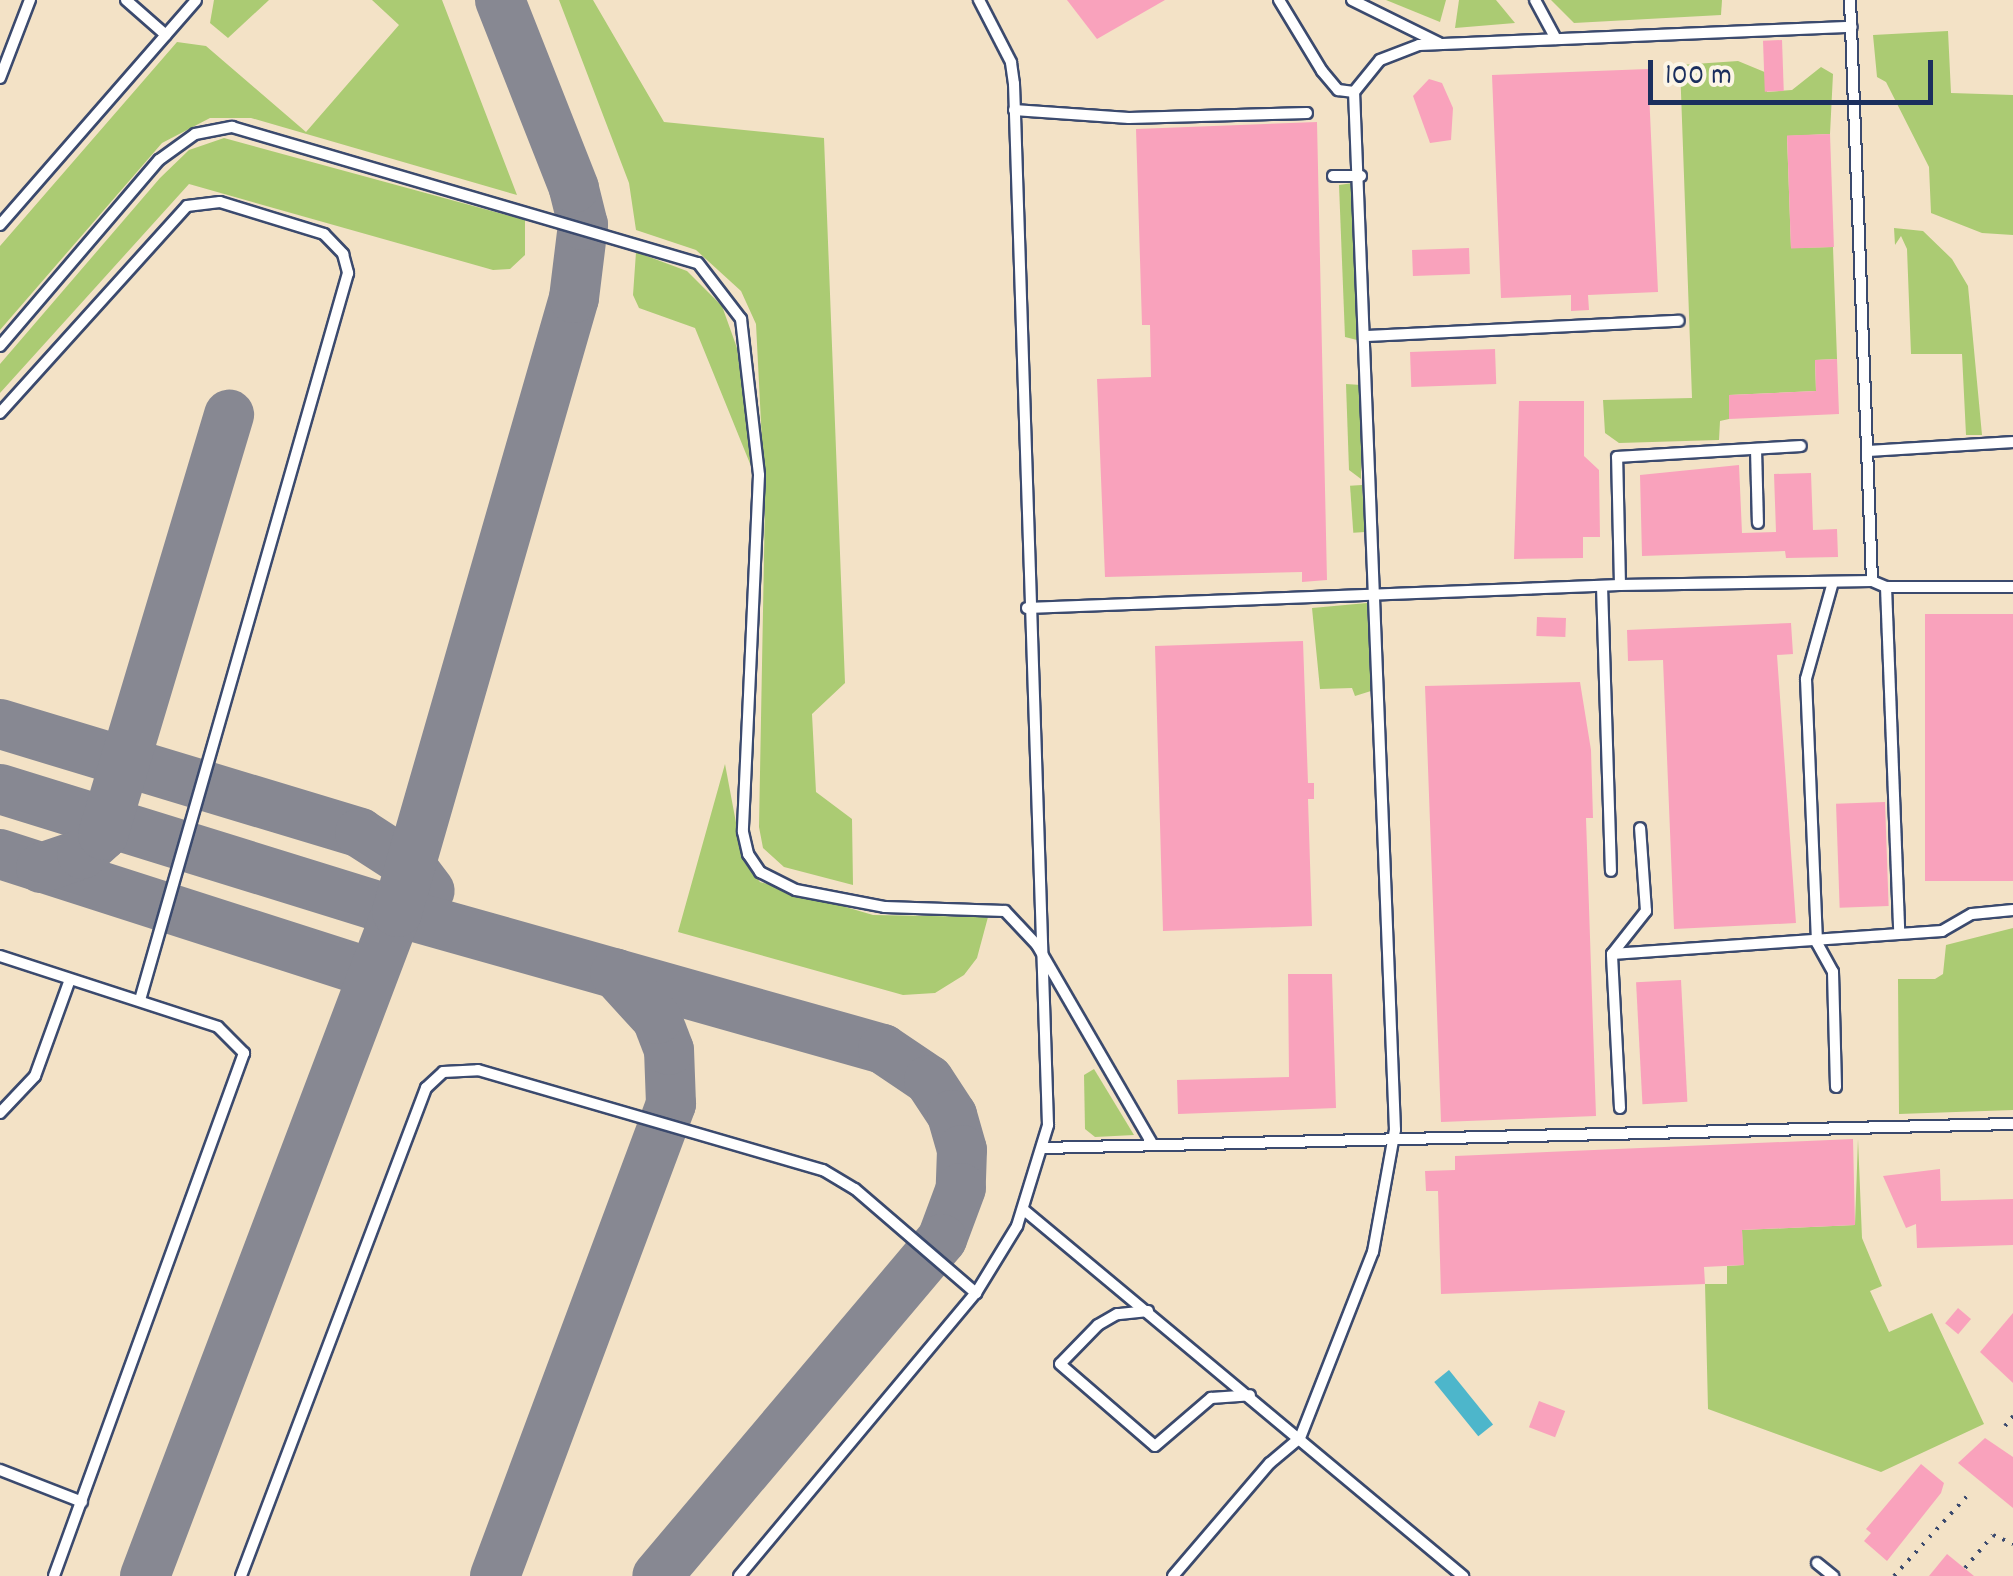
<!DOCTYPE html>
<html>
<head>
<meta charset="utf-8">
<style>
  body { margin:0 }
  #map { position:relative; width:2013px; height:1576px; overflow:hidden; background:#f3e2c6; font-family:Dekko,sans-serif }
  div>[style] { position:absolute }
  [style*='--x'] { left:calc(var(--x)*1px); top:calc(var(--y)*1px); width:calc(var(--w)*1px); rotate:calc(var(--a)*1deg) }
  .green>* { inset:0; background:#abcb73; transform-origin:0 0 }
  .water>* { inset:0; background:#4db6cb; transform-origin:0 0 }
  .taxiway>* { height:50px; margin:-25px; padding:0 25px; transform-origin:25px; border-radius:25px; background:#878892 }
  .building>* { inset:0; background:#f9a2bc; transform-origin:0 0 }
  .path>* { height:4px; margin-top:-2px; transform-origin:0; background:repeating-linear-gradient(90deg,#3b4a6e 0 2.5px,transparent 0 10.5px) }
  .roads { filter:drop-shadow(2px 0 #3b4a6e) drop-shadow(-2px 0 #3b4a6e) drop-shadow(0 2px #3b4a6e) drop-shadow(0 -2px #3b4a6e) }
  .service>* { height:10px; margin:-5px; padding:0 5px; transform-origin:5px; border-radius:5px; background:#fff }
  span { translate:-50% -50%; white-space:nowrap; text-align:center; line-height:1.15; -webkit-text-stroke:8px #fcf5e5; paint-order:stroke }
  .scale { position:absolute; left:1648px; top:60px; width:285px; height:45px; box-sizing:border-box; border:5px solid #1b2f5e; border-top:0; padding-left:12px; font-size:30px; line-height:35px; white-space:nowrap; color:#1b2f5e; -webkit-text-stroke:8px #fcf5e5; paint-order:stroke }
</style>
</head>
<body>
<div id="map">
  <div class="green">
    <div style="clip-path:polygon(214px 0,269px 0,228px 38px,210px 23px)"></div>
    <div style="clip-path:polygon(372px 0,442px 0,517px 195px,251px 118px,210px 118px,162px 143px,0 330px,0 246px,177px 42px,206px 46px,306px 132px,399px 25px)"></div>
    <div style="clip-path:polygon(559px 0,593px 0,664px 122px,824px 138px,845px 683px,812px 714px,816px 792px,852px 819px,853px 885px,784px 867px,763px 848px,759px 827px,765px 502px,756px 324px,741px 291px,696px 250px,636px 230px,629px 183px)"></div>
    <div style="clip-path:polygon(1386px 0,1446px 0,1440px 22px)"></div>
    <div style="clip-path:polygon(1459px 0,1496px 0,1515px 23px,1455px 28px)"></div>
    <div style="clip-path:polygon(1551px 0,1722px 0,1721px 15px,1574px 23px)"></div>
    <div style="clip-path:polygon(1948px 31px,1951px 93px,2013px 95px,2013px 235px,1982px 233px,1931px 213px,1929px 167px,1886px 82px,1877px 77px,1873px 35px)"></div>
    <div style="clip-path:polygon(1738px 61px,1767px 73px,1767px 92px,1792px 90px,1821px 67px,1833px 74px,1830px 134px,1787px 136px,1791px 248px,1833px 247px,1837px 359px,1815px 360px,1816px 391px,1729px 395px,1729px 419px,1720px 421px,1719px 440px,1619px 443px,1605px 433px,1603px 400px,1692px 398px,1680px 65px)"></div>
    <div style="clip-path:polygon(224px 138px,525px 220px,525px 255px,510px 269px,493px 270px,189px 184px,0 393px,0 364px,160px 178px,189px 150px)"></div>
    <div style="clip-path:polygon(1353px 183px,1357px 340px,1345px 337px,1339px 185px)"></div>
    <div style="clip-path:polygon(1894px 228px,1923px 231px,1952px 259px,1968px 286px,1982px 435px,1966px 435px,1962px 354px,1911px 354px,1907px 249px,1901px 236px,1895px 245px)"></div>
    <div style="clip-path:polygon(636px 252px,687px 271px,722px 306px,737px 348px,753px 471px,695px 328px,639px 308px,633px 295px)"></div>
    <div style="clip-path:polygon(1346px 384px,1361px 385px,1361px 479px,1349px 470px)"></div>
    <div style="left:1362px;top:485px;width:47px;height:12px;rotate:86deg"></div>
    <div style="clip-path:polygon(1367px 603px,1371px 691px,1355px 696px,1352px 688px,1320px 689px,1312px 608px)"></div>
    <div style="clip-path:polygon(725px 764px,743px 860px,760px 882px,873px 915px,988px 917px,977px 958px,964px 975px,935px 993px,903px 995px,678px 932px)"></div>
    <div style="clip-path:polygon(2013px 928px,2013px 1110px,1899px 1114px,1898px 979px,1935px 979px,1943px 974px,1946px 945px)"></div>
    <div style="clip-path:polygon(1094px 1069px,1134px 1135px,1095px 1137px,1085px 1129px,1084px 1075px)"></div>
    <div style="clip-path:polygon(1858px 1139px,1862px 1238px,1882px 1286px,1870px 1291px,1889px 1332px,1932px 1313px,1984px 1424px,1881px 1472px,1708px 1409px,1705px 1284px,1727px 1284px,1727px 1266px,1743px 1265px,1742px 1230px,1855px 1225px)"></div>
  </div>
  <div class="water">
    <div style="left:1449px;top:1370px;width:70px;height:19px;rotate:51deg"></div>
  </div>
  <div class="taxiway">
    <div style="--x:0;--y:724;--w:376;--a:16.8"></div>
    <div style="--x:360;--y:833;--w:61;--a:32.9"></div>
    <div style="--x:411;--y:866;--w:31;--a:53"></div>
    <div style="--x:0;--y:789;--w:416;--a:17.2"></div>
    <div style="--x:397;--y:912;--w:505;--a:15.74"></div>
    <div style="--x:883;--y:1049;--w:55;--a:34"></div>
    <div style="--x:929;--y:1080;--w:42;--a:56.7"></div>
    <div style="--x:952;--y:1115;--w:36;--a:74"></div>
    <div style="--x:962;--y:1150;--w:38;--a:92"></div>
    <div style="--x:961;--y:1188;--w:54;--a:110.4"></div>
    <div style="--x:942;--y:1239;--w:441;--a:130.2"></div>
    <div style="--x:0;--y:854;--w:389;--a:17.8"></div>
    <div style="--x:41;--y:868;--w:43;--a:-18.9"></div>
    <div style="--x:82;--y:854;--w:28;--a:-42"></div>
    <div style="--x:103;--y:835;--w:439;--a:-73.3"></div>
    <div style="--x:145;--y:1576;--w:710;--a:-69.22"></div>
    <div style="--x:397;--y:912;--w:639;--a:-73.92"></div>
    <div style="--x:574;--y:298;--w:74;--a:-83"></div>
    <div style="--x:583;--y:225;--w:38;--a:-104"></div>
    <div style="--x:574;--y:188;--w:202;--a:-111.5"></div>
    <div style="--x:495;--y:1576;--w:504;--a:-69.55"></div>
    <div style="--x:671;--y:1104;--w:54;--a:-92.1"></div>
    <div style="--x:669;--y:1050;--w:33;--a:-111"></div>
    <div style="--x:657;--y:1019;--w:62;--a:-132.4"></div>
  </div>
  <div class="building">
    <div style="clip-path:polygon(1067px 0,1165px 0,1097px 39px)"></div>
    <div style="left:1782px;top:40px;width:51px;height:19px;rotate:88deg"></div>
    <div style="clip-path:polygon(1648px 69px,1658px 292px,1588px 295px,1589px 310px,1571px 311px,1571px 295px,1501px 298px,1492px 75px)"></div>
    <div style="clip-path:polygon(1429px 79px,1442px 83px,1453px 108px,1451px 140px,1430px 143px,1413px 96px)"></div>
    <div style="clip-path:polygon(1317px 122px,1327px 580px,1302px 582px,1302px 572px,1105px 577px,1097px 379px,1151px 377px,1150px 325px,1142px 325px,1136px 129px)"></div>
    <div style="left:1830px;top:134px;width:113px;height:43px;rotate:88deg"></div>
    <div style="left:1469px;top:248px;width:26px;height:57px;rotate:88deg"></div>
    <div style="left:1495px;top:349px;width:35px;height:85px;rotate:88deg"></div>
    <div style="clip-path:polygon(1837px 359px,1839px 414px,1729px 419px,1729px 395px,1816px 391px,1815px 360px)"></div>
    <div style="clip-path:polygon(1519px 401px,1584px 401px,1584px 456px,1599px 470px,1600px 537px,1583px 537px,1583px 558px,1514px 559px)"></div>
    <div style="clip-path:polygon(1739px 465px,1742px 533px,1776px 532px,1774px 474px,1811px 473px,1813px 530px,1837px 529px,1838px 557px,1786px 558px,1785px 551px,1642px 556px,1640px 475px)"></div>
    <div style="left:2013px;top:614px;width:267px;height:88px;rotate:90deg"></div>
    <div style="left:1537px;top:617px;width:29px;height:19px;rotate:2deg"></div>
    <div style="clip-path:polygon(1791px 623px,1793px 654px,1777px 655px,1796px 923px,1674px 929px,1663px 660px,1628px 661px,1627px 630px)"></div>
    <div style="clip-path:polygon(1303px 641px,1308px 783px,1314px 783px,1314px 799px,1308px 799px,1312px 926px,1163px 931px,1155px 646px)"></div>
    <div style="clip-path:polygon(1580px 682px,1591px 750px,1593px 818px,1586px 818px,1596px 1116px,1441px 1122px,1425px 686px)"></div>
    <div style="left:1885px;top:802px;width:104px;height:49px;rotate:88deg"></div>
    <div style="clip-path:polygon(1288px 974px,1332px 974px,1336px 1108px,1178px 1114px,1177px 1080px,1289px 1077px)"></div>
    <div style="left:1681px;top:980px;width:122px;height:45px;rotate:87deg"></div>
    <div style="clip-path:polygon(1853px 1139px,1855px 1225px,1742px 1230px,1744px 1265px,1704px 1267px,1705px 1284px,1441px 1294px,1438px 1191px,1426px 1191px,1425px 1171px,1455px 1170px,1455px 1156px)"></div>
    <div style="clip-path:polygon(1940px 1169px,1941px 1201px,2013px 1199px,2013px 1245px,1917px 1248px,1916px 1224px,1906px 1228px,1883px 1176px)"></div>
    <div style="left:1958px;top:1308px;width:17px;height:20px;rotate:40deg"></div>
    <div style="clip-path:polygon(2013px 1313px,2013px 1383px,1980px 1352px)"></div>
    <div style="left:1539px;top:1401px;width:28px;height:28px;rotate:21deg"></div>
    <div style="clip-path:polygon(1985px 1438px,2013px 1457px,2013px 1508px,1958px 1463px)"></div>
    <div style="clip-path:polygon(1921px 1464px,1944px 1483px,1941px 1493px,1887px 1561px,1864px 1541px,1871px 1533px,1866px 1529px)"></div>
    <div style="clip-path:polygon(1947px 1554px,1974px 1576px,1929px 1576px)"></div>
  </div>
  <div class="path">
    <div style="--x:2005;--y:1426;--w:13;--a:-51"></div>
    <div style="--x:1965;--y:1568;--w:43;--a:-49.7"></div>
    <div style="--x:1993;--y:1535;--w:22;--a:24"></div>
    <div style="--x:1894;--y:1576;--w:110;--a:-47.6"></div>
  </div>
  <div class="roads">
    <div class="service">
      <div style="--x:126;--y:0;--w:53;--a:41.2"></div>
      <div style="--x:1279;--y:0;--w:83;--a:58.8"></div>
      <div style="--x:1322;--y:71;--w:25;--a:50"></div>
      <div style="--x:1338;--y:90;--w:16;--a:7"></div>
      <div style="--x:1352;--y:0;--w:97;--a:26.3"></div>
      <div style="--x:1535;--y:0;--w:44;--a:61.7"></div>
      <div style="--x:1850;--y:0;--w:581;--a:87.83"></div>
      <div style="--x:0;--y:78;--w:84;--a:-69"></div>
      <div style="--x:1014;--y:110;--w:115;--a:4"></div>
      <div style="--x:1129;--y:118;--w:178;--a:-1.6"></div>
      <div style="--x:1333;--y:176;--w:28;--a:0"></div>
      <div style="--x:0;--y:225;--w:298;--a:-48.9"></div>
      <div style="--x:1367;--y:336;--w:312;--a:-2.8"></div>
      <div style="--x:0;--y:346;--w:245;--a:-49.5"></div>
      <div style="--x:159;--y:160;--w:44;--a:-35.8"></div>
      <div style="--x:195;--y:134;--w:38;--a:-11"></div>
      <div style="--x:232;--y:127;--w:485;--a:16.3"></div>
      <div style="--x:698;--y:263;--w:71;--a:52.5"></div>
      <div style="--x:741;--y:319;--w:157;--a:83.4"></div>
      <div style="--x:759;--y:475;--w:357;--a:92.6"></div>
      <div style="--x:743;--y:832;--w:23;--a:77"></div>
      <div style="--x:748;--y:854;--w:22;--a:56"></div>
      <div style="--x:760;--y:872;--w:40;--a:26.6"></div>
      <div style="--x:796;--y:890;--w:91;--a:10.8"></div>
      <div style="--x:885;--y:907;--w:120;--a:1.9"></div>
      <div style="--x:1005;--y:911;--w:47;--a:46.7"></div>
      <div style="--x:1037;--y:945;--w:229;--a:59.9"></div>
      <div style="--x:0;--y:413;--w:279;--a:-47.9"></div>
      <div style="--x:187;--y:206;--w:33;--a:-7"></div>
      <div style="--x:220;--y:202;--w:109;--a:17.1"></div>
      <div style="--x:324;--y:234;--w:28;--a:46"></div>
      <div style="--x:343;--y:254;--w:20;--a:75"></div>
      <div style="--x:348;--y:273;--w:756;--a:105.97"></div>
      <div style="--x:1756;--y:449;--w:74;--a:88.5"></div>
      <div style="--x:1869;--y:451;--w:144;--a:-3.6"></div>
      <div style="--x:1833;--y:582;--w:101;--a:105.6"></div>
      <div style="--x:1806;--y:679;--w:264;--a:87.6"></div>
      <div style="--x:1817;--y:943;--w:33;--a:61"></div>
      <div style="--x:1833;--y:972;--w:115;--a:88.5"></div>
      <div style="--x:1620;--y:585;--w:128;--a:-91.3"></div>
      <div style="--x:1617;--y:457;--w:184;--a:-3.4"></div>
      <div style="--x:1602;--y:586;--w:285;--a:88.2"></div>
      <div style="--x:1886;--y:587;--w:346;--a:87.8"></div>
      <div style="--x:1027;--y:608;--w:593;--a:-2.22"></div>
      <div style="--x:1620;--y:585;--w:252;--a:-0.9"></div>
      <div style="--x:1872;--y:581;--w:15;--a:23"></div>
      <div style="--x:1886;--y:587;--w:127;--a:0"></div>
      <div style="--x:1612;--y:954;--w:331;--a:-4"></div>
      <div style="--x:1942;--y:931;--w:34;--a:-30"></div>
      <div style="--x:1972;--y:914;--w:41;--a:-5.6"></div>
      <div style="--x:0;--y:956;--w:229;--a:18"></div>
      <div style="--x:218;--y:1027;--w:37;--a:45"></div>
      <div style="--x:244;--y:1053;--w:556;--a:109.97"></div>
      <div style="--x:1620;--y:1108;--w:154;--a:-93"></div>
      <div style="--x:1612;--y:954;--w:55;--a:-51.7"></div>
      <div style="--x:1646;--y:911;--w:83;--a:-94.1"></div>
      <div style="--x:0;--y:1113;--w:51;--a:-46.6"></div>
      <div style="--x:35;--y:1076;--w:100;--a:-70.1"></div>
      <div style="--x:1043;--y:1148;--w:970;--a:-1.42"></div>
      <div style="--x:1024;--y:1210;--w:572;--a:39.82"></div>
      <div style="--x:1148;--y:1311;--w:31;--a:174"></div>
      <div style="--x:1117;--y:1314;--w:22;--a:150"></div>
      <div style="--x:1098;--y:1325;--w:54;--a:134.3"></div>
      <div style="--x:1060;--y:1364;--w:125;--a:40.8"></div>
      <div style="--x:1155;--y:1446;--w:74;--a:-40.6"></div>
      <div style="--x:1211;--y:1398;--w:39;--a:-4"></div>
      <div style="--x:0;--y:1470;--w:88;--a:21.3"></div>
      <div style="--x:1817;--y:1563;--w:21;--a:39"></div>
      <div style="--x:241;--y:1576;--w:522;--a:-69.24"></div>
      <div style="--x:426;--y:1088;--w:23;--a:-43"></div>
      <div style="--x:443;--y:1072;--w:35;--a:-3"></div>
      <div style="--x:478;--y:1070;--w:359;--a:16.2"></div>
      <div style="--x:823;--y:1170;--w:37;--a:31"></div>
      <div style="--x:855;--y:1189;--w:160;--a:40.7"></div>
      <div style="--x:739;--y:1576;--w:369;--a:-50.1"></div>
      <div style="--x:976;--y:1293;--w:79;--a:-58.5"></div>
      <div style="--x:1017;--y:1226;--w:106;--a:-72.9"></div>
      <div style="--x:1048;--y:1125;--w:1042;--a:-91.87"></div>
      <div style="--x:1014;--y:84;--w:22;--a:-98"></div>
      <div style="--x:1011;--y:62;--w:70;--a:-117.3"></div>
      <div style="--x:1173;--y:1576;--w:149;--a:-49.4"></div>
      <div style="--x:1270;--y:1463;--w:39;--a:-40"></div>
      <div style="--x:1300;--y:1438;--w:200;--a:-68.6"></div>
      <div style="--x:1373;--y:1252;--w:124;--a:-79.8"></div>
      <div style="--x:1395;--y:1130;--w:1039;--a:-92.26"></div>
      <div style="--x:1354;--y:92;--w:41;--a:-50.9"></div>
      <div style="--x:1380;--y:60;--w:42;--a:-21"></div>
      <div style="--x:1419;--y:45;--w:433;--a:-2.4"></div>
    </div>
  </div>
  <div class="scale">100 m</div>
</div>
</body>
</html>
